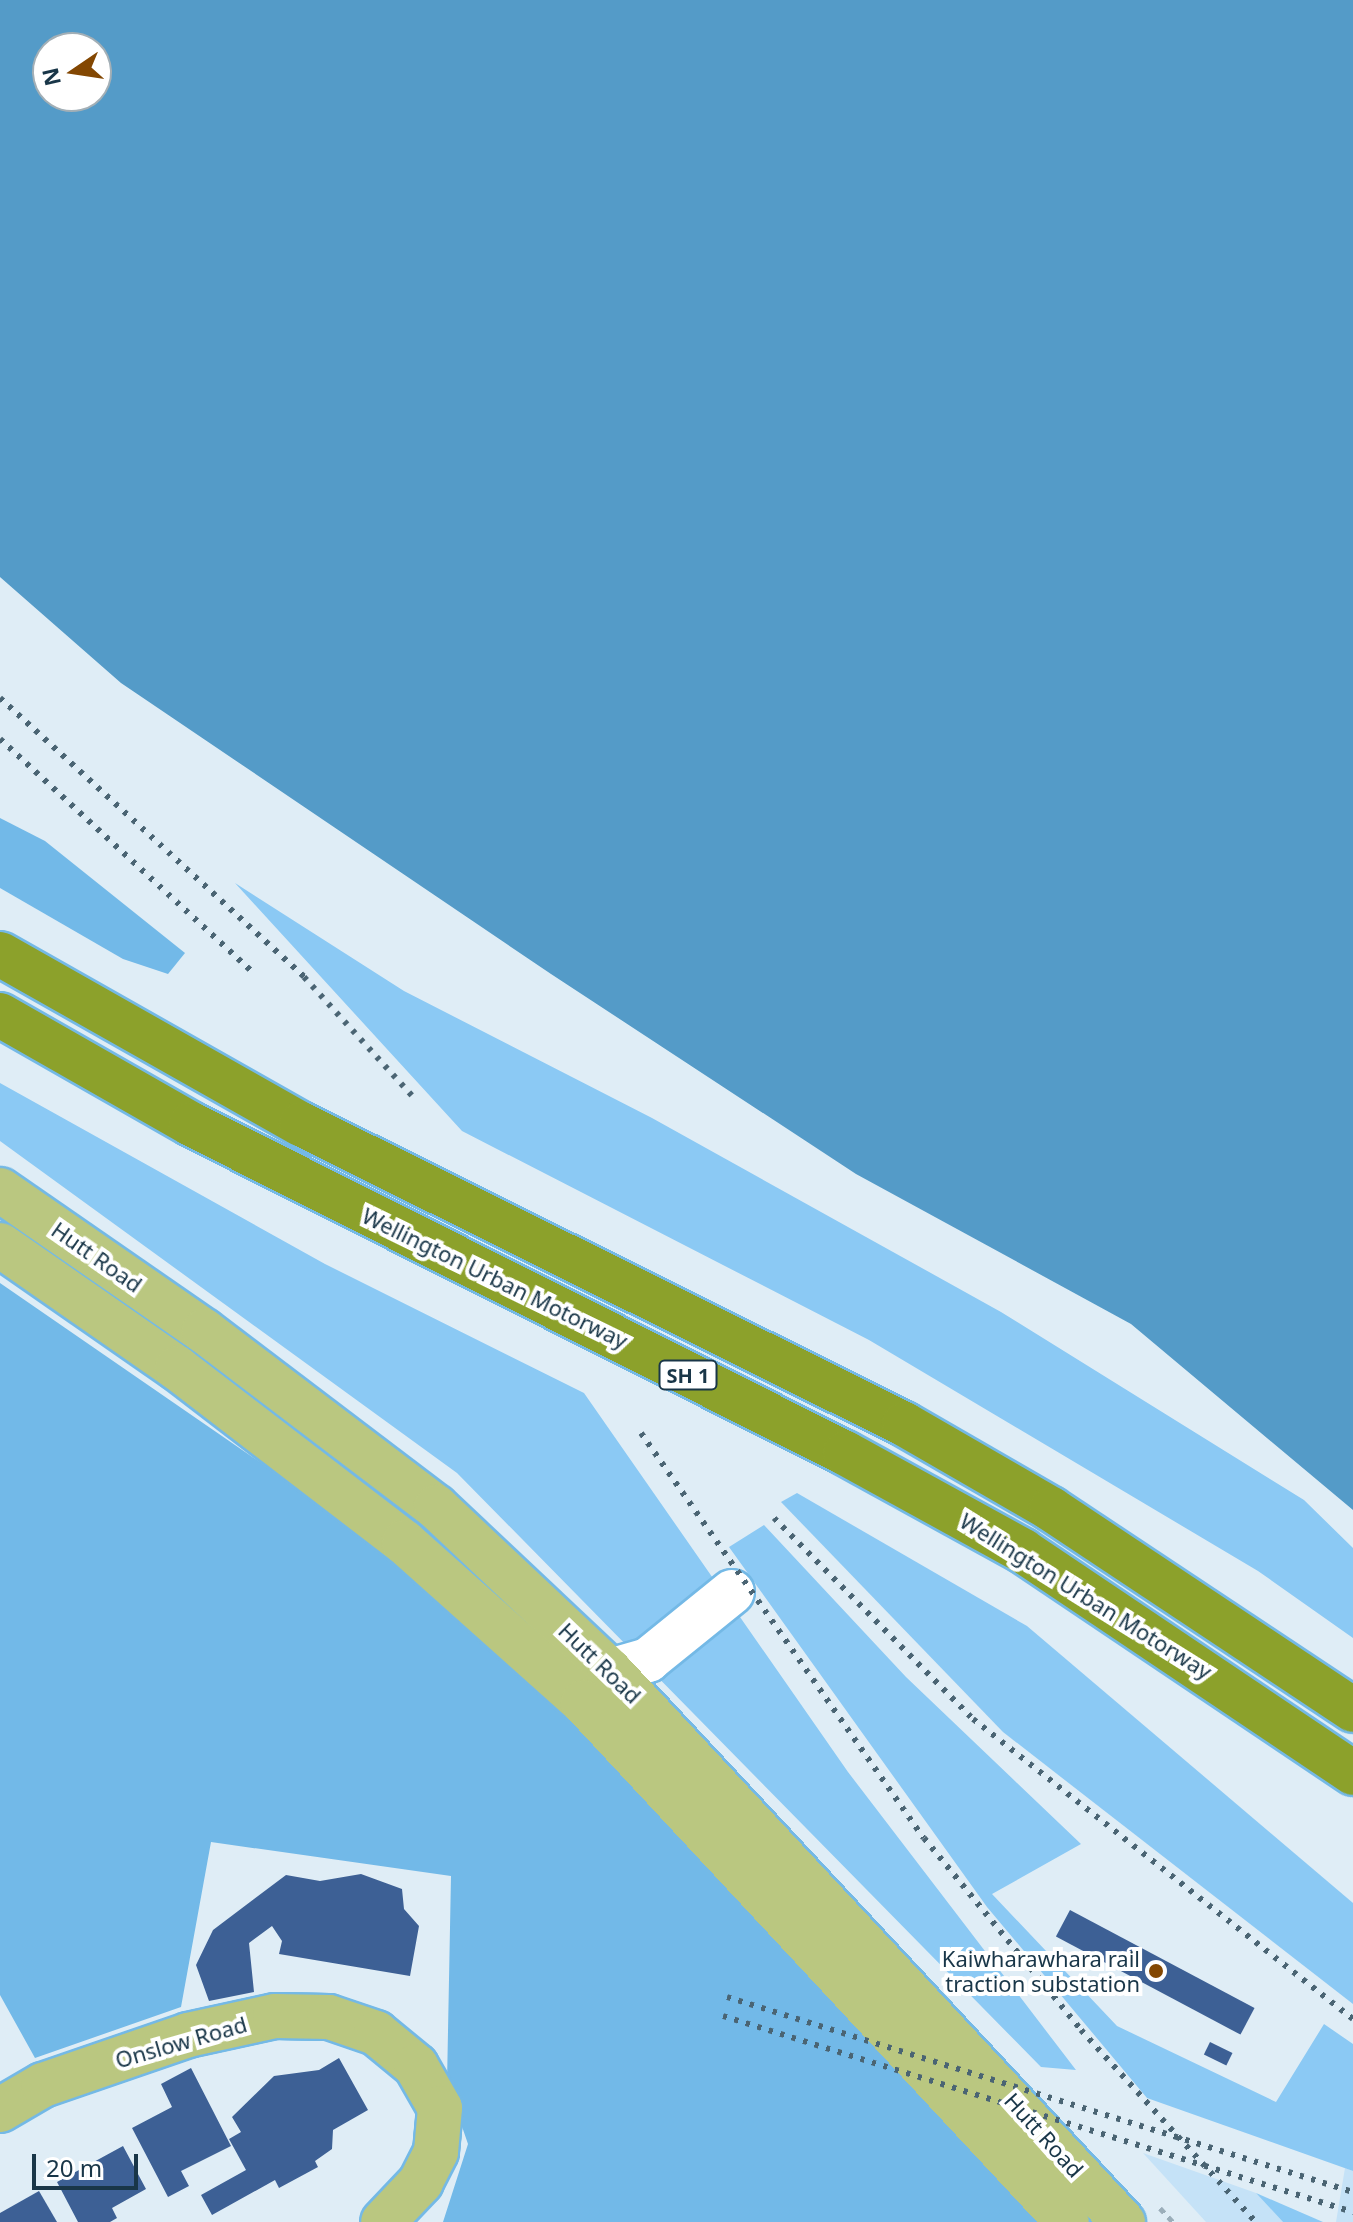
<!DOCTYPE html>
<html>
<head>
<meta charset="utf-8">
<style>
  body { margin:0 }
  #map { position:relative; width:1353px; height:2222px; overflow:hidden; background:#dfedf6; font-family:"Noto Sans",sans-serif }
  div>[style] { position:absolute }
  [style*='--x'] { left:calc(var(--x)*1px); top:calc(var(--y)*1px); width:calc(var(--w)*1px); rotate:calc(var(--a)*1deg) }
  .built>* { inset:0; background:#c5e2f7 }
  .green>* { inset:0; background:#8bc9f4 }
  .forest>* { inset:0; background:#72b9e8 }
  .water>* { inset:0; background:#549bc8 }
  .building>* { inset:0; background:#3d6095; transform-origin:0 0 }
  .path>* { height:5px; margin-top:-2.5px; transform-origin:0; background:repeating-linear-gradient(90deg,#9baeba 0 6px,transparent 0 12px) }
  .roads { filter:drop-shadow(2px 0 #74b9e6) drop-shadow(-2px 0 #74b9e6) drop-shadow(0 2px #74b9e6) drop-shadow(0 -2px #74b9e6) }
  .minor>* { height:44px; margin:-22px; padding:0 22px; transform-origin:22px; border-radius:22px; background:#fff }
  .major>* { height:44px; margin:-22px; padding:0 22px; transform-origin:22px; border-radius:22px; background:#bac780 }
  .highway>* { height:44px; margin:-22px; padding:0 22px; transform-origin:22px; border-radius:22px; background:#8ca12b }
  .rail>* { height:6px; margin-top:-3px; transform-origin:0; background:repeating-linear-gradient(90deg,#4a6473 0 4px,transparent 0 12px) }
  .dots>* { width:22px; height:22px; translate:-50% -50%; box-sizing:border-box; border:4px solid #fff; border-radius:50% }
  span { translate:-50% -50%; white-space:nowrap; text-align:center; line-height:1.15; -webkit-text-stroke:8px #fff; paint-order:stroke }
  .shield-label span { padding:2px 6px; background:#fff; border:2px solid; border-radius:6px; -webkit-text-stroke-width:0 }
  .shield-label { font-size:20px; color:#193648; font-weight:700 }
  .street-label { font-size:22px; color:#193648 }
  .poi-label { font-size:22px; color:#193648 }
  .right { translate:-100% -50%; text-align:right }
  .north { position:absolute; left:32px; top:32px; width:80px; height:80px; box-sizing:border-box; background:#fff; border:2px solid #a3afb6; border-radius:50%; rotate:257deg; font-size:22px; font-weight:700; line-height:32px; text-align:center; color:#193648 }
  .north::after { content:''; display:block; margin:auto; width:28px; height:36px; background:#834702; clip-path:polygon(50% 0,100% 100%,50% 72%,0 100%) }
  .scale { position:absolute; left:32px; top:2154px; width:106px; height:36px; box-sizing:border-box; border:4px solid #193648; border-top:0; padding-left:10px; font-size:24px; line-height:28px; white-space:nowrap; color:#193648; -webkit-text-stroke:6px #fff; paint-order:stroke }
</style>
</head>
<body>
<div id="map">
  <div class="built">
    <div style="clip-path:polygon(1143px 2153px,1256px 2193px,1283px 2222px,1206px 2222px)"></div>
    <div style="clip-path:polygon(1345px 2168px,1353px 2171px,1353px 2222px,1336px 2222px)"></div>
  </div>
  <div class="green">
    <div style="clip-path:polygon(235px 883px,404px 991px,652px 1118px,1001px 1312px,1304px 1500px,1353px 1548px,1353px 1638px,1258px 1571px,869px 1340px,462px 1131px)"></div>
    <div style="clip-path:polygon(0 1083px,325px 1264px,584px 1393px,848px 1772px,1076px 2070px,1041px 2067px,457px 1473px,0 1141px)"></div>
    <div style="clip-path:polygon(797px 1493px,1027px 1626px,1353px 1903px,1353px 2004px,1003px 1732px,781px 1502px)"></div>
    <div style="clip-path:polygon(764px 1525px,906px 1677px,1081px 1844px,992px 1894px,1117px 2026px,1276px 2102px,1324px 2024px,1353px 2044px,1353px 2171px,1147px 2098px,987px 1907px,729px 1547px)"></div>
    <div style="clip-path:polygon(1256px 2193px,1323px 2222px,1283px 2222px)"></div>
  </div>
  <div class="forest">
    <div style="clip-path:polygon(0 818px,45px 841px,185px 953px,168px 974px,123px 959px,0 888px)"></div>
    <div style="clip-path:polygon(0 1283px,396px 1556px,961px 2071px,1082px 2222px,443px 2222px,468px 2144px,447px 2083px,451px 1876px,211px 1842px,181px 2007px,35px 2058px,0 1995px)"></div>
  </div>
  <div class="water">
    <div style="clip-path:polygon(evenodd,0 0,1353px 0,1353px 1510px,1131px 1324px,856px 1174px,551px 974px,121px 683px,0 577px,0 0,48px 48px,96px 48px,96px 96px,48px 96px,48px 48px)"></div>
  </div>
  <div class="building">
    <div style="clip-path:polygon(361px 1874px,402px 1889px,404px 1909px,419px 1926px,410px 1976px,279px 1954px,282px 1941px,272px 1926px,249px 1943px,254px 1992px,209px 2001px,196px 1965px,213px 1930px,286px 1875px,320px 1881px)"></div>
    <div style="left:1070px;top:1910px;width:209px;height:30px;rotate:28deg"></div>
    <div style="left:1210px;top:2042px;width:25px;height:14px;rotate:26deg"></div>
    <div style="clip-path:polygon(339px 2058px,368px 2110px,333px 2130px,332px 2149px,315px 2161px,318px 2167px,279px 2188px,275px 2180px,212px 2215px,201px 2195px,246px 2170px,229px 2139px,241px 2132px,232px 2117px,274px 2076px,319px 2070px)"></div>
    <div style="clip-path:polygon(191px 2068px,231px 2146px,181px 2171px,189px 2186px,168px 2197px,132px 2128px,172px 2107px,161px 2084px)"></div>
    <div style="clip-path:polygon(123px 2146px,146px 2189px,112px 2208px,117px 2218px,110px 2222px,78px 2222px,57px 2182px)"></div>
    <div style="clip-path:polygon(39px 2191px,57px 2222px,0 2222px,0 2213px)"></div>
  </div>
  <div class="path">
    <div style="--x:1160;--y:2208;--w:19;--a:47"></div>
  </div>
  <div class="roads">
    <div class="minor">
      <div style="--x:610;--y:1671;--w:40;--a:-16"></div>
      <div style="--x:648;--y:1660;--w:108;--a:-39"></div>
    </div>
    <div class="major">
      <div style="--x:0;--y:1190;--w:248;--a:34.7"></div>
      <div style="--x:204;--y:1331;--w:291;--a:37.2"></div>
      <div style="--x:436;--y:1507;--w:239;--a:43.3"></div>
      <div style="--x:610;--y:1671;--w:753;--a:47.05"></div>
      <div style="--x:0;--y:1245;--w:216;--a:34.8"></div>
      <div style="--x:177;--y:1368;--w:286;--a:37.5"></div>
      <div style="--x:404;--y:1542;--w:240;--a:41.8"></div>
      <div style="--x:583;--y:1702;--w:710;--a:47.05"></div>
      <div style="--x:0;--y:2110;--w:50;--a:-30.2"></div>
      <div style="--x:43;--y:2085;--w:153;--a:-19"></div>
      <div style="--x:188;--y:2035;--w:89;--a:-12.3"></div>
      <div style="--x:275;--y:2016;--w:54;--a:1.1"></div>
      <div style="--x:329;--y:2017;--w:50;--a:18.8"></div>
      <div style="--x:376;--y:2033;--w:52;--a:39.5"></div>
      <div style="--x:416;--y:2066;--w:48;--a:60.3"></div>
      <div style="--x:440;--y:2108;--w:44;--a:95.2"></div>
      <div style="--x:436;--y:2152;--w:34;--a:117"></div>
      <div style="--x:421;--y:2182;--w:55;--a:133.5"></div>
    </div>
    <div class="highway">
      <div style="--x:0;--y:954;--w:346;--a:29.5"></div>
      <div style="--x:301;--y:1124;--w:674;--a:26.45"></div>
      <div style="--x:904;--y:1424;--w:170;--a:30"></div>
      <div style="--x:1051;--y:1509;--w:363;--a:33.6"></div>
      <div style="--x:0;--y:1015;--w:220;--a:29.7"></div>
      <div style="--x:191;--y:1124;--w:732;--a:26.71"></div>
      <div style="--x:845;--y:1453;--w:203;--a:28.8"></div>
      <div style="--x:1023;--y:1551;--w:398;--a:33.9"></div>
    </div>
  </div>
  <div class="rail">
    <div style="--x:0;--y:698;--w:413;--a:42.5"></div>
    <div style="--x:304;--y:977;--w:166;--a:47.7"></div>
    <div style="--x:0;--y:739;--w:345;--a:42.7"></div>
    <div style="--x:641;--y:1433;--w:494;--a:55.1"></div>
    <div style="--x:924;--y:1838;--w:248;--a:50.7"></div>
    <div style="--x:1081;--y:2030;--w:260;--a:47.7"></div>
    <div style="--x:774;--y:1518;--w:283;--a:45.3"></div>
    <div style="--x:973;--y:1719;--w:484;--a:38.3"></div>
    <div style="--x:727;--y:1997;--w:656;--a:17.3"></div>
    <div style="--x:723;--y:2016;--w:660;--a:17.28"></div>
  </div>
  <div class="dots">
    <div style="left:1156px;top:1971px;background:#834702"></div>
  </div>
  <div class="shield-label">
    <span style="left:688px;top:1375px">SH 1</span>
  </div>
  <div class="street-label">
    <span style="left:97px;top:1257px;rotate:35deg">Hutt Road</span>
    <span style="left:495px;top:1278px;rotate:26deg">Wellington Urban Motorway</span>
    <span style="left:1086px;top:1596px;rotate:32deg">Wellington Urban Motorway</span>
    <span style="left:600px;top:1663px;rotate:44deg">Hutt Road</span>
    <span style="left:181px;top:2042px;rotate:-16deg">Onslow Road</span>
    <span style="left:1044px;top:2135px;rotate:48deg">Hutt Road</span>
  </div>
  <div class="poi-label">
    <span class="right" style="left:1140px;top:1971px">Kaiwharawhara rail<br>traction substation</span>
  </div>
  <div class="north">N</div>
  <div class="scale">20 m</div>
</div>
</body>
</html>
